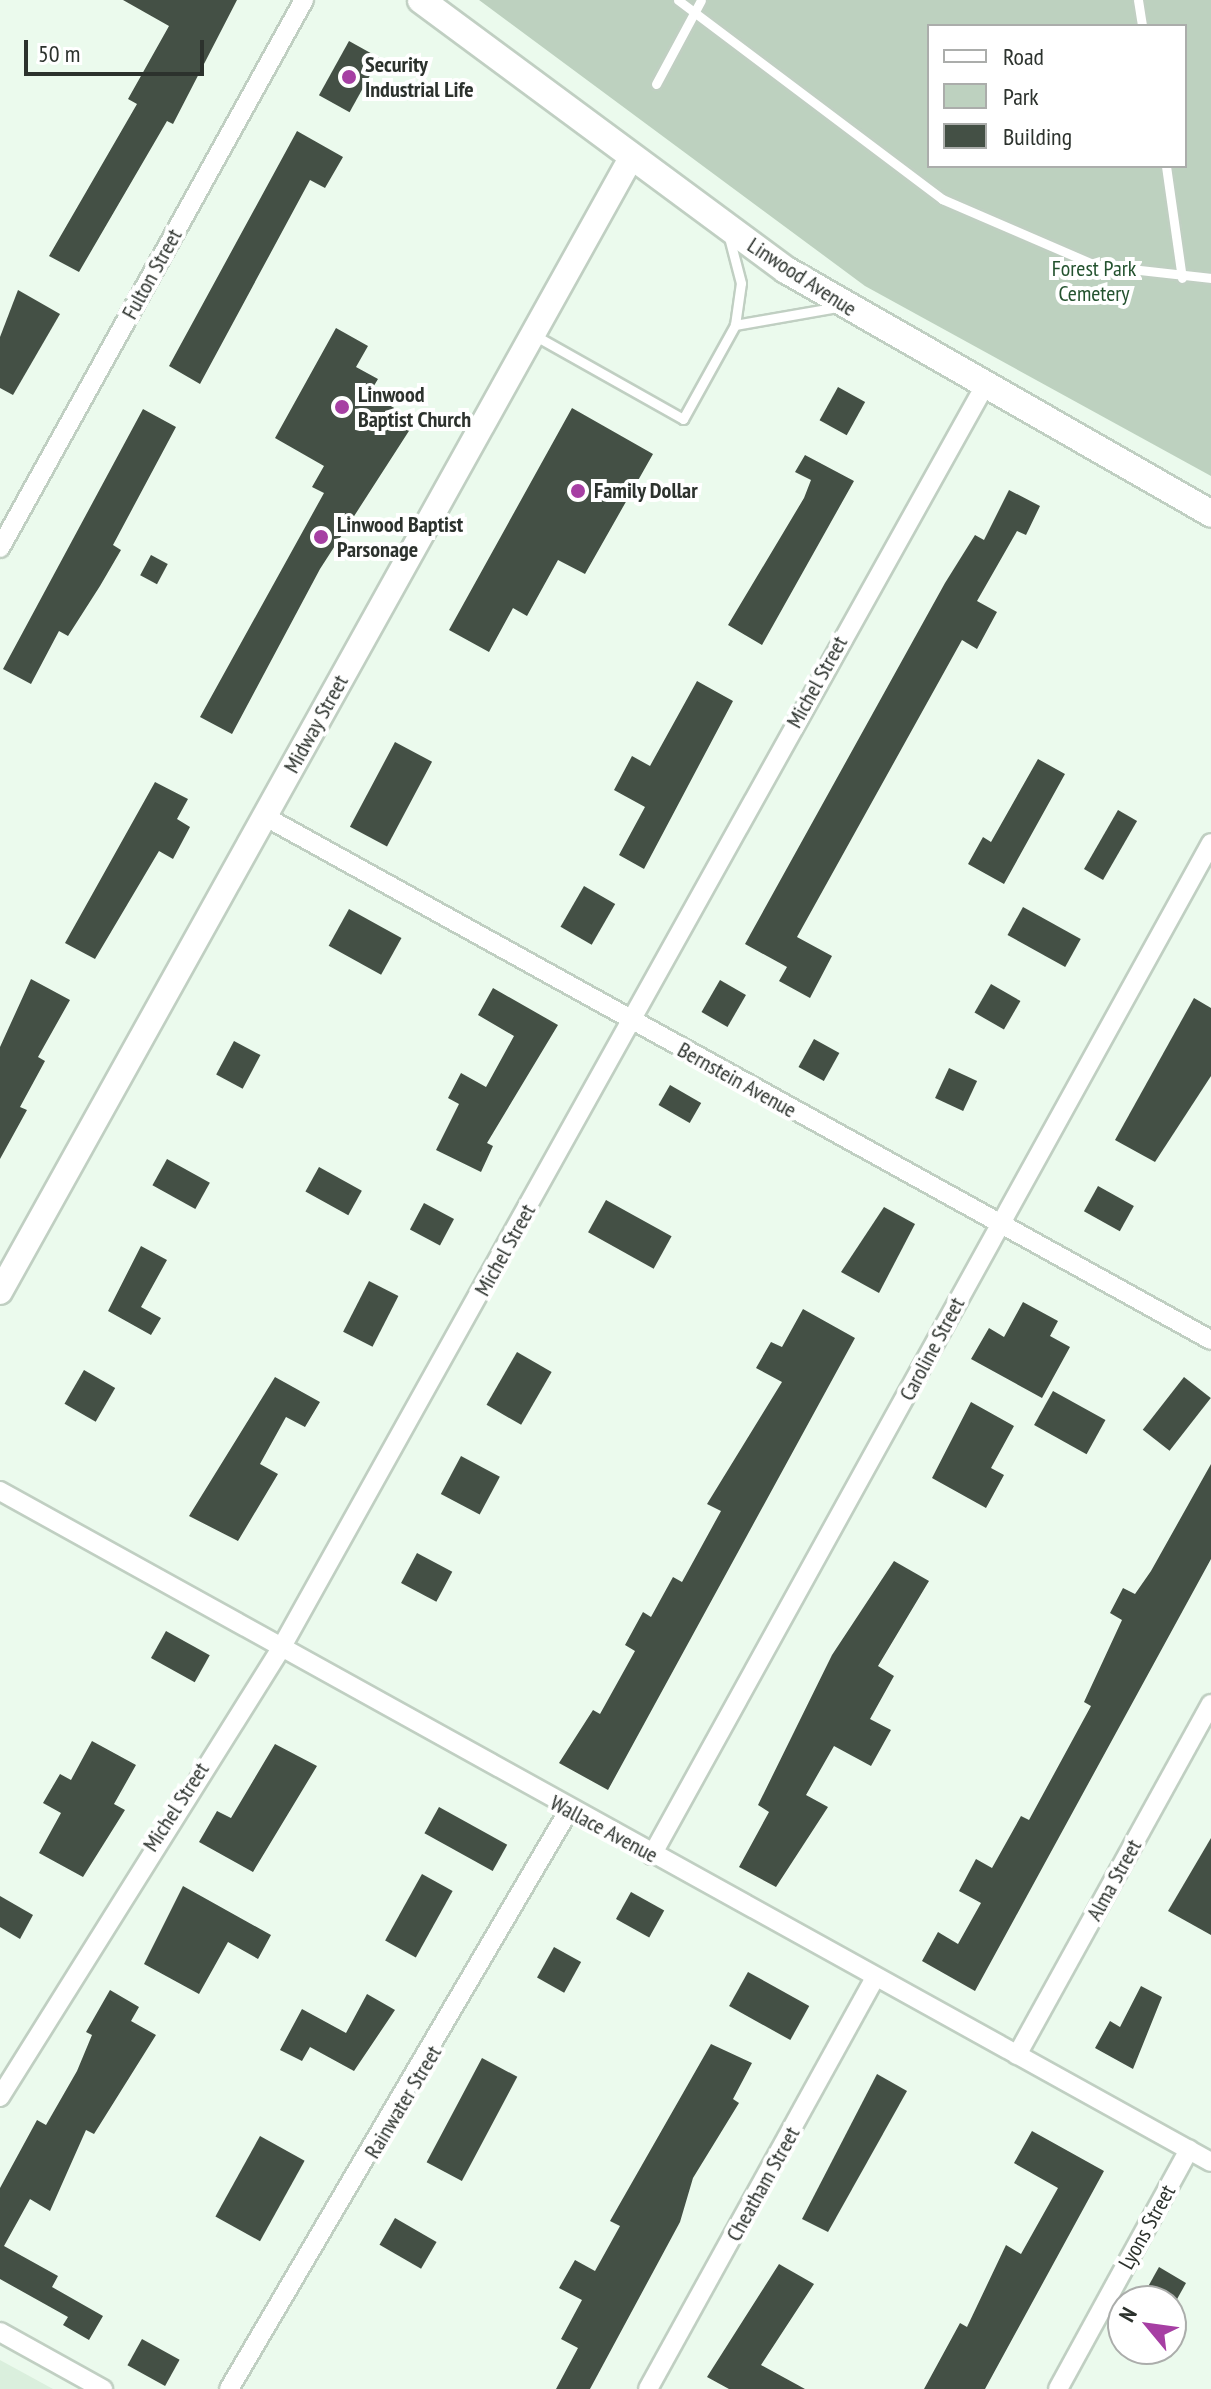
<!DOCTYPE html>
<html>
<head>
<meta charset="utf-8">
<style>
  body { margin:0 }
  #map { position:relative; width:1211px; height:2389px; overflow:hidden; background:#ebfaed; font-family:"PT Sans Narrow",sans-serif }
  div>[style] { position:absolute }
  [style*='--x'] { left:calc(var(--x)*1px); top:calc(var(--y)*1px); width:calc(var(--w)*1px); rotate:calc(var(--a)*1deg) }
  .built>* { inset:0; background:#daefdd }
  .green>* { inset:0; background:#bdd1bf }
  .building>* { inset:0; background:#445045; transform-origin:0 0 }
  .roads { filter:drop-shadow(2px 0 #c0cfc2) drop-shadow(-2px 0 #c0cfc2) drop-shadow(0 2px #c0cfc2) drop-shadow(0 -2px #c0cfc2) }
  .service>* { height:9px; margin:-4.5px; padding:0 4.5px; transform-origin:4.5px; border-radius:4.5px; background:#fff }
  .minor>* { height:18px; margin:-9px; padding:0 9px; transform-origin:9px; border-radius:9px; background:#fff }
  .tertiary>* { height:24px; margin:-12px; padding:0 12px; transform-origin:12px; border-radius:12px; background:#fff }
  .secondary>* { height:26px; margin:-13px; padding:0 13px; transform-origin:13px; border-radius:13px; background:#fff }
  .dots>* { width:22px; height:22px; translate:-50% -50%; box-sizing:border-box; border:4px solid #fff; border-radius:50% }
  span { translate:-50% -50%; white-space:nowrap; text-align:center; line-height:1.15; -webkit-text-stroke:8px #fff; paint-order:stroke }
  .poi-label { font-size:22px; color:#2c322d; font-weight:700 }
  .left { translate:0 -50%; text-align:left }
  .park-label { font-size:22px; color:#23522e }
  .street-label { font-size:22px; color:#2c322d }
  .legend { position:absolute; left:927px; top:24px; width:260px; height:144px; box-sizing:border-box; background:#fff; border:2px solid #abadab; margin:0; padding:10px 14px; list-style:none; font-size:24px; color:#2c322d }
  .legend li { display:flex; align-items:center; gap:16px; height:40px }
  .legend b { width:40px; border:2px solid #abadab }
  .north { position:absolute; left:1107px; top:2285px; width:80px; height:80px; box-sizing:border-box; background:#fff; border:2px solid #abadab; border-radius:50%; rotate:299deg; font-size:22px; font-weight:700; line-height:32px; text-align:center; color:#2c322d }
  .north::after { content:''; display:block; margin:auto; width:28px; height:36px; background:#a63fa3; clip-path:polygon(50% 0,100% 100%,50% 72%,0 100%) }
  .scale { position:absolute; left:24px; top:40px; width:180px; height:36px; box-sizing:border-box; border:4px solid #2c322d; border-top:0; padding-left:10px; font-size:24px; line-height:28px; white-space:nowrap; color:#2c322d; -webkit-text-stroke:6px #fff; paint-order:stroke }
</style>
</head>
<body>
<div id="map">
  <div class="built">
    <div style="clip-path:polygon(0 2360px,53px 2389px,0 2389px)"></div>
  </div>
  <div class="green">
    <div style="clip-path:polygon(evenodd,479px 0,1211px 0,1211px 476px,865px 286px,479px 0,929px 26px,1185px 26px,1185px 166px,929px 166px,929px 26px)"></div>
  </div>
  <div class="building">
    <div style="clip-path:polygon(123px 0,237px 0,173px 124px,167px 121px,79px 272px,49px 256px,137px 104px,128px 99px,169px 26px)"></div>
    <div style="left:349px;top:41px;width:35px;height:62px;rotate:29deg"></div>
    <div style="clip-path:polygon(297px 131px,343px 157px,325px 188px,310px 180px,200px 384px,169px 366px)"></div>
    <div style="clip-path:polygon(18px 290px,60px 314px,13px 395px,0 388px,0 337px)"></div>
    <div style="clip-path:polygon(336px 328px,368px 346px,356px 367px,378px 379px,369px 394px,416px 420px,320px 569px,232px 734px,200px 717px,324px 493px,312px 487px,324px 466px,275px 438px)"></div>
    <div style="left:838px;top:387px;width:31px;height:38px;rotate:29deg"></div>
    <div style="clip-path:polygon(572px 408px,653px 454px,585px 574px,558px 560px,527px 616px,513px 608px,489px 652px,449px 630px)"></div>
    <div style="clip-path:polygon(143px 409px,176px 427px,113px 545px,121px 550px,100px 586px,68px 636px,59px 631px,31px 684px,3px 669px)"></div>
    <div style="clip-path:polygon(805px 455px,854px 481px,762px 645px,728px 625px,804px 498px,811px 480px,795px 472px)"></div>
    <div style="clip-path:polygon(1009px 490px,1040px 506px,1026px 535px,1017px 531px,977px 601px,997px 612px,977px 649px,962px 640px,797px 937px,832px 956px,810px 998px,779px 981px,787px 967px,745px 944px,945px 583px,975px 535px,984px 540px)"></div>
    <div style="left:151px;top:555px;width:19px;height:23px;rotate:28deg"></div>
    <div style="clip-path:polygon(697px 681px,733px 701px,644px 869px,619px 855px,645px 807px,614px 790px,632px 756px,650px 766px)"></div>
    <div style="left:395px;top:742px;width:42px;height:96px;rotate:28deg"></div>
    <div style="clip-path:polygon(1038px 759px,1065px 774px,1004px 884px,968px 864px,983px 837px,991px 842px)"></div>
    <div style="clip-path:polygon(155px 782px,188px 799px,177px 819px,190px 827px,173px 859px,159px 851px,95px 959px,65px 943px)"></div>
    <div style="left:1118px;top:810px;width:22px;height:68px;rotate:30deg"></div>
    <div style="left:584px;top:886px;width:36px;height:47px;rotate:30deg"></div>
    <div style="left:1023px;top:907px;width:66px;height:32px;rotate:29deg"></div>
    <div style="left:349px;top:909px;width:60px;height:42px;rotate:29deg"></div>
    <div style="clip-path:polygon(31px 979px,70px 1000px,38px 1057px,45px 1061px,20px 1107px,27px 1110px,0 1159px,0 1047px)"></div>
    <div style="left:720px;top:980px;width:30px;height:37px;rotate:30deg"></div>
    <div style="left:991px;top:984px;width:34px;height:33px;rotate:30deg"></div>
    <div style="clip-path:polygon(493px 988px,558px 1025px,487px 1143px,493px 1146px,481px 1172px,436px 1150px,459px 1104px,448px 1098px,461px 1073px,486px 1087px,514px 1036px,478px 1015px)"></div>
    <div style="clip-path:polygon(1194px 998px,1211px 1008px,1211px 1076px,1155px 1162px,1115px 1140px)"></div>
    <div style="left:814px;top:1039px;width:29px;height:32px;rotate:29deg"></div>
    <div style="left:234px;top:1041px;width:30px;height:38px;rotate:28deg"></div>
    <div style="left:949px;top:1068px;width:31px;height:33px;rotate:25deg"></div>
    <div style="left:670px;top:1085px;width:36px;height:23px;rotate:30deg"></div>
    <div style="left:167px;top:1159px;width:49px;height:30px;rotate:29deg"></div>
    <div style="left:319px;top:1167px;width:49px;height:28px;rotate:29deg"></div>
    <div style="left:1098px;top:1186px;width:41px;height:29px;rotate:29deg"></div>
    <div style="left:606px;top:1200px;width:75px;height:37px;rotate:29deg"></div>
    <div style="left:424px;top:1203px;width:34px;height:30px;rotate:28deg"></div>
    <div style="clip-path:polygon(884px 1207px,915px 1224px,879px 1293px,841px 1272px)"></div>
    <div style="clip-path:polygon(141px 1246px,167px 1260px,141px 1307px,161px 1318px,151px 1335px,108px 1311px)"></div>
    <div style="left:369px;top:1281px;width:33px;height:57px;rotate:27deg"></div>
    <div style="clip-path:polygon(1023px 1302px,1058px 1321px,1050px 1336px,1070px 1347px,1042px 1398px,971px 1359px,989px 1328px,1004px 1337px)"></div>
    <div style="clip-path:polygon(803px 1309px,855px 1338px,608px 1790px,559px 1763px,593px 1710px,600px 1714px,635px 1651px,625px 1645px,643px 1612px,651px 1617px,673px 1577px,682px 1582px,721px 1511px,707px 1504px,782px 1382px,756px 1368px,771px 1342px,782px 1347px)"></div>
    <div style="left:517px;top:1352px;width:40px;height:61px;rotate:30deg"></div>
    <div style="left:84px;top:1370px;width:36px;height:39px;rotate:30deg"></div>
    <div style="clip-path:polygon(275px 1377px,320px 1402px,305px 1427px,286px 1417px,260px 1464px,278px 1474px,238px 1541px,189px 1516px)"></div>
    <div style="left:1184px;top:1377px;width:34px;height:67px;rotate:38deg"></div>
    <div style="left:1053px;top:1391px;width:60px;height:39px;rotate:29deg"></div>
    <div style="clip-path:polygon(971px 1402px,1014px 1426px,991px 1468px,1004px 1475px,986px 1508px,932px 1478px)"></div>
    <div style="left:461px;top:1456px;width:44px;height:43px;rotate:28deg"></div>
    <div style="clip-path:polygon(1211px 1464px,1211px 1559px,975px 1991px,922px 1961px,938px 1932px,958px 1944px,981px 1903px,959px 1891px,976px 1859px,992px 1868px,1021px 1816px,1029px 1820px,1091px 1706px,1084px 1702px,1122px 1620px,1110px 1613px,1123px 1588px,1135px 1594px,1151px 1571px)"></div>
    <div style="left:417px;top:1553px;width:40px;height:34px;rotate:28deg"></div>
    <div style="clip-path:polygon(894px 1561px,929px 1581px,878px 1666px,894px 1676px,870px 1719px,891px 1730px,871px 1766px,834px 1746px,806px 1795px,828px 1807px,776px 1887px,739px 1867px,769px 1812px,758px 1805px,832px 1655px)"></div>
    <div style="left:166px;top:1631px;width:50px;height:31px;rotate:29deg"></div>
    <div style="clip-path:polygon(92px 1741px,136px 1765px,114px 1804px,125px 1810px,83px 1877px,39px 1853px,61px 1813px,43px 1803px,60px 1774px,71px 1780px)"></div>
    <div style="clip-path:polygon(275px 1744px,317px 1766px,253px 1872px,199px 1842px,217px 1811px,231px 1818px)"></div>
    <div style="left:439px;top:1807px;width:78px;height:30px;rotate:29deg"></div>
    <div style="clip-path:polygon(1211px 1838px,1211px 1935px,1168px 1911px)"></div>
    <div style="left:422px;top:1874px;width:35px;height:76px;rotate:29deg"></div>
    <div style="clip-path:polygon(183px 1886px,271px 1935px,258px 1959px,228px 1942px,199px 1994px,144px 1964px)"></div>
    <div style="left:631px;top:1892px;width:38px;height:31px;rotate:29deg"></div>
    <div style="clip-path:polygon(0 1896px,33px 1915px,20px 1939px,0 1927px)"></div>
    <div style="left:554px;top:1947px;width:31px;height:35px;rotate:29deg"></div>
    <div style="left:748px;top:1972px;width:70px;height:39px;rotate:29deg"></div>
    <div style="clip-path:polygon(1141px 1986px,1162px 1997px,1133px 2069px,1095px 2048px,1110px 2021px,1120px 2027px)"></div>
    <div style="clip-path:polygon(110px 1990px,139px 2007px,131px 2021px,156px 2035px,94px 2134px,86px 2130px,50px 2211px,30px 2199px,4px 2246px,58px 2276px,52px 2287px,103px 2316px,89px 2340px,63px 2325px,68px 2317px,0 2279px,0 2188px,37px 2120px,46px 2125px,77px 2071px,92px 2035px,86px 2032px)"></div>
    <div style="clip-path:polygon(367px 1994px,395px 2010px,354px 2071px,310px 2047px,302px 2061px,280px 2050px,302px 2009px,346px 2033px)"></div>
    <div style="clip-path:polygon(711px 2044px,752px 2063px,733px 2099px,739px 2103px,693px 2178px,680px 2222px,590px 2389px,556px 2389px,578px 2348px,561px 2339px,582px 2300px,559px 2288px,575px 2260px,595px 2271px,620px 2226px,610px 2221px)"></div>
    <div style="left:482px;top:2058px;width:40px;height:118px;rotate:28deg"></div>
    <div style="clip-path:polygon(877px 2074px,907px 2091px,828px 2232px,802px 2219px)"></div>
    <div style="clip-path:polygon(1032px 2131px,1104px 2171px,985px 2389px,924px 2389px,960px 2323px,967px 2327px,1006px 2245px,1021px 2254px,1058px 2188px,1014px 2163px)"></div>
    <div style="left:260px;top:2136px;width:51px;height:92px;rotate:29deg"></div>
    <div style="left:395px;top:2218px;width:48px;height:31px;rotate:30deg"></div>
    <div style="clip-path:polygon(779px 2264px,814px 2284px,761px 2365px,805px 2389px,729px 2389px,707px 2377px)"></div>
    <div style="clip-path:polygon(1159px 2267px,1186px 2283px,1176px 2301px,1140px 2301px)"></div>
    <div style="left:142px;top:2339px;width:43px;height:30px;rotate:29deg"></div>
  </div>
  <div class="roads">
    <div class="service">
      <div style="--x:678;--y:0;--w:331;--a:37"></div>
      <div style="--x:942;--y:199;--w:167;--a:23.3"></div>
      <div style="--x:1095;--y:265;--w:117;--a:6.4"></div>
      <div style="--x:1138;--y:0;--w:26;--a:81"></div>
      <div style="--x:656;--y:84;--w:95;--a:-61.8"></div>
      <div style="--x:1166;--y:166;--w:113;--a:81.9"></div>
      <div style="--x:735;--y:325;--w:105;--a:-9.9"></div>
      <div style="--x:534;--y:335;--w:171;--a:29.4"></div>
      <div style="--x:683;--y:419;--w:107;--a:-61"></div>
      <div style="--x:735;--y:325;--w:42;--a:-81.9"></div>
      <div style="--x:741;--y:283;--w:48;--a:-104.6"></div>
    </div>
    <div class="minor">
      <div style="--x:0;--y:548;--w:627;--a:-60.98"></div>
      <div style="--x:264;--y:816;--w:1082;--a:28.96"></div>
      <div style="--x:0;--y:1491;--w:1384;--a:28.99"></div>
      <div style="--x:652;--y:1855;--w:1156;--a:-61.08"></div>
      <div style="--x:1017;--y:2055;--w:401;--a:-61.1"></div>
      <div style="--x:0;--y:2097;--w:527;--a:-57.94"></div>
      <div style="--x:280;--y:1650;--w:1446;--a:-60.86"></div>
      <div style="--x:0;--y:2332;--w:118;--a:29"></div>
      <div style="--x:229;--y:2389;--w:671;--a:-59.58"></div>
      <div style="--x:648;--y:2389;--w:470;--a:-61.1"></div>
      <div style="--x:1058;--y:2389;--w:273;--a:-61.3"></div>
    </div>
    <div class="tertiary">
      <div style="--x:0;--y:1292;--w:1300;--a:-60.91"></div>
    </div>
    <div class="secondary">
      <div style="--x:421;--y:0;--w:454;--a:36.5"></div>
      <div style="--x:786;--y:270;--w:490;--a:29.8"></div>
    </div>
  </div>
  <div class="dots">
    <div style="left:349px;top:77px;background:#a63fa3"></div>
    <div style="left:342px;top:407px;background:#a63fa3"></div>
    <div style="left:578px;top:491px;background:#a63fa3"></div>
    <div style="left:321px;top:537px;background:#a63fa3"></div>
  </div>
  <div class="poi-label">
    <span class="left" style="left:365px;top:77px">Security<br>Industrial Life</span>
    <span class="left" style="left:358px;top:407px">Linwood<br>Baptist Church</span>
    <span class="left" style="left:594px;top:491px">Family Dollar</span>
    <span class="left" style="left:337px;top:537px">Linwood Baptist<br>Parsonage</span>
  </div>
  <div class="park-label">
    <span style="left:1094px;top:281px">Forest Park<br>Cemetery</span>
  </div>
  <div class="street-label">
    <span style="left:152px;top:274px;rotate:-61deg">Fulton Street</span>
    <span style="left:802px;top:277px;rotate:33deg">Linwood Avenue</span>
    <span style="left:817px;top:682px;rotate:-61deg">Michel Street</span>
    <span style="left:316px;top:724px;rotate:-61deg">Midway Street</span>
    <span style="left:737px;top:1080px;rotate:29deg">Bernstein Avenue</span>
    <span style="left:505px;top:1250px;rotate:-61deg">Michel Street</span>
    <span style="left:932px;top:1349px;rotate:-62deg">Caroline Street</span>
    <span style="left:176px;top:1807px;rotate:-57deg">Michel Street</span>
    <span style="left:604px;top:1829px;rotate:28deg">Wallace Avenue</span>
    <span style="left:1114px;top:1880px;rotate:-61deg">Alma Street</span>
    <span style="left:403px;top:2102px;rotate:-59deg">Rainwater Street</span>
    <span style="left:763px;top:2184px;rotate:-61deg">Cheatham Street</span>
    <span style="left:1147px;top:2227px;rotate:-61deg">Lyons Street</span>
  </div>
  <ul class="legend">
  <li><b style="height:10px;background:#fff"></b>Road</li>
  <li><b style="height:22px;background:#bdd1bf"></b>Park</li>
  <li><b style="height:22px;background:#445045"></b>Building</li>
  </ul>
  <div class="north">N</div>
  <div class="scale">50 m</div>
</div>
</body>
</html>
